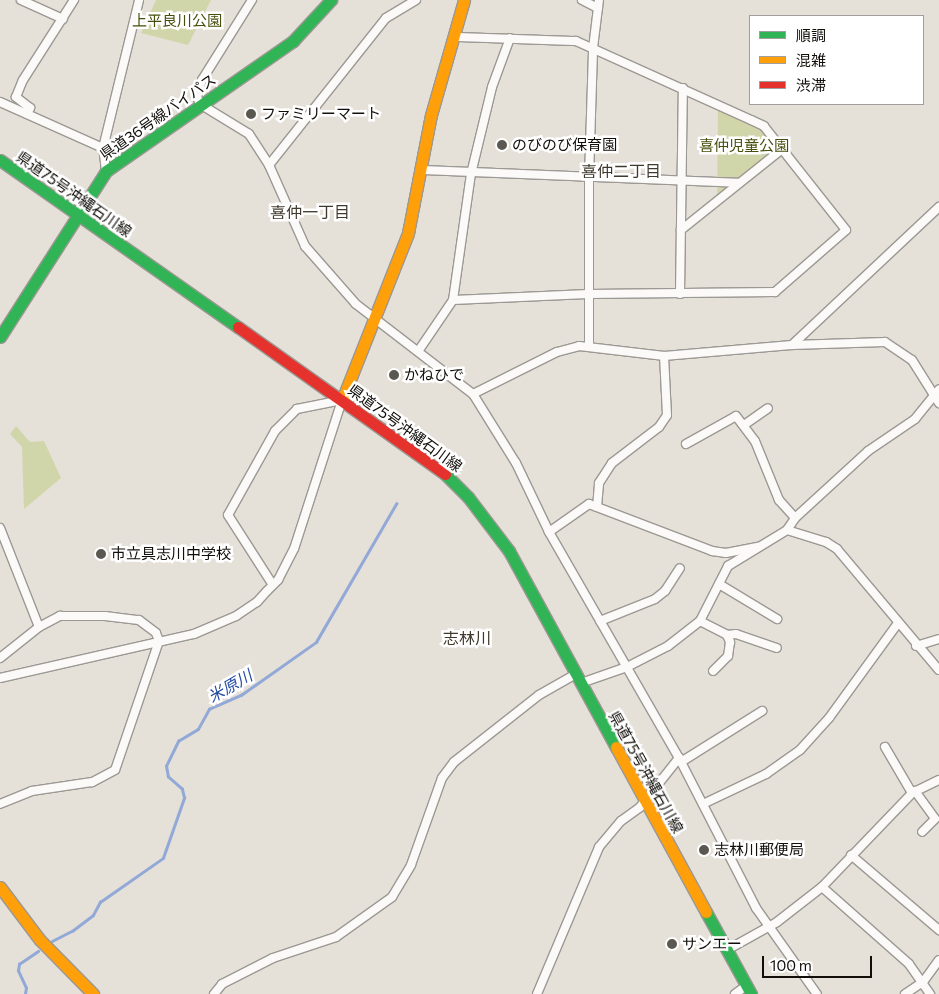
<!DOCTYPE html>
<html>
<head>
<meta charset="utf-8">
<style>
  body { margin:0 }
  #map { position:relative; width:939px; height:994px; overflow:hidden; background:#e5e0d8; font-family:Commissioner,"Noto Sans JP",sans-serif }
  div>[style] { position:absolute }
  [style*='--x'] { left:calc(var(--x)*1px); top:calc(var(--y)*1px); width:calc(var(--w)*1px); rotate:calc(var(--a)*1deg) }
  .green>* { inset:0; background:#d1d6aa }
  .stream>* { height:2.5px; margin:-1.25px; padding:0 1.25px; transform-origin:1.25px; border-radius:1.25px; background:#92a9d8 }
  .roads { filter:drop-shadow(1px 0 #9c9893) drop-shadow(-1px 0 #9c9893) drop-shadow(0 1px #9c9893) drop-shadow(0 -1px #9c9893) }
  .street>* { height:8px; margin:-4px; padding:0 4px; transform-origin:4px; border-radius:4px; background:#fbfaf9 }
  .fast>* { height:11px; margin:-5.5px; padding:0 5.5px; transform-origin:5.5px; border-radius:5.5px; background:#30b455 }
  .slow>* { height:11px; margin:-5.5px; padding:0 5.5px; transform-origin:5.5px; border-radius:5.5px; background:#ff9f0a }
  .jam>* { height:11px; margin:-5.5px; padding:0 5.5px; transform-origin:5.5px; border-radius:5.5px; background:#e5322d }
  .dots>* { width:14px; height:14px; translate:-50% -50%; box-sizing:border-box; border:2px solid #fff; border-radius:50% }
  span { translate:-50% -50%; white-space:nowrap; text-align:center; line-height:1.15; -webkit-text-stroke:5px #fff; paint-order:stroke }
  .park-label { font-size:15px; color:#484f0c }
  .poi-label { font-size:15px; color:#110e09 }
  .left { translate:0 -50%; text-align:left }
  .street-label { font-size:15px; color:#110e09 }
  .neighbourhood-label { font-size:16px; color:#403a2e }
  .water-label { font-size:16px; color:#254da1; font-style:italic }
  .legend { position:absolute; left:749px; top:15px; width:175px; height:90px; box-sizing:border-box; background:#fff; border:1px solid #a09f9d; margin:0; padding:6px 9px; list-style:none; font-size:15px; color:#110e09 }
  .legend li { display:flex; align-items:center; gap:10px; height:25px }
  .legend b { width:25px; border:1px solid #a09f9d }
  .scale { position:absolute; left:762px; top:956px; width:110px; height:22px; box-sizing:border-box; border:2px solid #110e09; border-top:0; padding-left:6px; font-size:15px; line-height:18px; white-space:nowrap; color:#110e09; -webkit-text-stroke:4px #fff; paint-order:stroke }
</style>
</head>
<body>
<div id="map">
  <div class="green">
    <div style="clip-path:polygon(156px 0,211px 0,188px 45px,141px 33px)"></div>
    <div style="clip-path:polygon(718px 104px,764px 126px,782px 149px,717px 201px)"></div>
    <div style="clip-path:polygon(16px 426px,30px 442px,44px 441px,61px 478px,24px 509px,22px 447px,10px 434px)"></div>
  </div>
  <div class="stream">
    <div style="--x:52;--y:941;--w:22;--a:-27"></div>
    <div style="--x:72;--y:931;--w:26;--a:-37"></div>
    <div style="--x:93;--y:915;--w:15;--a:-62"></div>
    <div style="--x:100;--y:902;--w:77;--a:-34.9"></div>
    <div style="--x:163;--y:858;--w:64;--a:-70.7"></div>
    <div style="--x:184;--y:798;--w:9;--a:-103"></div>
    <div style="--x:182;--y:789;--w:18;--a:-139"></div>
    <div style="--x:168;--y:777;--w:11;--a:-100"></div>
    <div style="--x:166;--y:766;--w:28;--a:-64"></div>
    <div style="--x:178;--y:741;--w:23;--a:-31"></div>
    <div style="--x:198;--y:729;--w:23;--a:-61"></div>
    <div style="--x:209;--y:709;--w:35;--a:-24"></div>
    <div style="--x:241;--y:695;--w:92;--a:-35.2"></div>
    <div style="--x:316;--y:642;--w:160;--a:-59.9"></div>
    <div style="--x:25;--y:994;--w:6;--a:-81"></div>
    <div style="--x:26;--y:988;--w:19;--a:-115"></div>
    <div style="--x:18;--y:971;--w:7;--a:-82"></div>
    <div style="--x:19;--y:964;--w:23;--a:-34"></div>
  </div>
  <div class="roads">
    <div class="street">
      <div style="--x:21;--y:0;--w:46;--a:24.3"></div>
      <div style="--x:252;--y:0;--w:94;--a:122"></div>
      <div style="--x:202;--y:80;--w:18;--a:106"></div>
      <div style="--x:197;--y:97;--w:8;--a:67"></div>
      <div style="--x:200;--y:104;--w:57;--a:31.5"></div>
      <div style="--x:249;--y:134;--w:37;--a:57"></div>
      <div style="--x:269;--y:165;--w:89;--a:66"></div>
      <div style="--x:305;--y:246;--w:77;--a:48.7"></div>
      <div style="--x:356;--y:304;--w:148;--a:37.6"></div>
      <div style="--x:473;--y:394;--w:81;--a:58.1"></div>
      <div style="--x:516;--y:463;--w:76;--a:64.4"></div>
      <div style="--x:549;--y:532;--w:261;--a:60.1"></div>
      <div style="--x:679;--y:758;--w:169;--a:62.8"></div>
      <div style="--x:756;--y:908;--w:105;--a:54.7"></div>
      <div style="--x:582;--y:0;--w:18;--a:27"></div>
      <div style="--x:0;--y:102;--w:113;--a:24.1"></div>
      <div style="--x:27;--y:114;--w:7;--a:-63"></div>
      <div style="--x:30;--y:108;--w:18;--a:-142"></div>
      <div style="--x:16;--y:97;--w:18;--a:-68"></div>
      <div style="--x:23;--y:80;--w:95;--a:-57.5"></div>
      <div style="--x:269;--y:165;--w:188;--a:-51.5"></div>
      <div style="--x:386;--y:18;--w:35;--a:-31"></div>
      <div style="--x:421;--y:170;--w:318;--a:2.3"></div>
      <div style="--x:106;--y:171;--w:23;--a:-97"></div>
      <div style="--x:103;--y:148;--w:152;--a:-76.3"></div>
      <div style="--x:681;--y:230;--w:129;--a:-38.7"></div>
      <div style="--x:680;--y:294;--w:206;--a:-89.2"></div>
      <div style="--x:453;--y:300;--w:135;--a:-2.5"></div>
      <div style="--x:588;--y:294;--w:187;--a:-0.6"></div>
      <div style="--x:775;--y:292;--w:94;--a:-41.1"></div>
      <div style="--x:846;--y:230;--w:132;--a:-128.3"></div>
      <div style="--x:764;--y:126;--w:14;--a:-155"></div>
      <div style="--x:751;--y:120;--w:192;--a:-155.7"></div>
      <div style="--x:576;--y:41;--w:121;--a:-178.1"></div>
      <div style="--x:792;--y:345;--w:202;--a:-43.2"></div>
      <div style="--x:589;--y:347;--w:169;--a:-90"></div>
      <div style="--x:589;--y:178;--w:130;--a:-88.2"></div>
      <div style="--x:593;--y:48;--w:48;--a:-82.9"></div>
      <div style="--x:419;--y:350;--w:60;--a:-55.8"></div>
      <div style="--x:453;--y:300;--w:127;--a:-81.9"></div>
      <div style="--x:471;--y:174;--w:89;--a:-76.4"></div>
      <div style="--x:492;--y:87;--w:52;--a:-69.8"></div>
      <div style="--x:473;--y:394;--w:94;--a:-26.6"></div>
      <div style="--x:557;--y:352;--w:23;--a:-15"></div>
      <div style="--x:579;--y:346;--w:86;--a:6.7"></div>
      <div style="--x:664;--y:356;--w:128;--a:-4.9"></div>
      <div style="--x:792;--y:345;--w:93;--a:-1.8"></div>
      <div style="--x:885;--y:342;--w:32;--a:34"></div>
      <div style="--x:912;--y:360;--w:51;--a:57.9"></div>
      <div style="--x:744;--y:425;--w:29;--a:-35"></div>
      <div style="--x:686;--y:444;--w:57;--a:-29.2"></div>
      <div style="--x:736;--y:416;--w:31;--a:53"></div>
      <div style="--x:755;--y:441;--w:64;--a:67.9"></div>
      <div style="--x:779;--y:500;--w:24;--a:48"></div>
      <div style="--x:597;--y:507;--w:24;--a:-85"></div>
      <div style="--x:599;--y:483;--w:24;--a:-57"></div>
      <div style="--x:612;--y:463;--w:59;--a:-37.5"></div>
      <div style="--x:659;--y:427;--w:14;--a:-56"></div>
      <div style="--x:667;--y:415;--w:59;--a:-92.9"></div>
      <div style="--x:0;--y:528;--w:106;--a:68.5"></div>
      <div style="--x:787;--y:530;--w:14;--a:-56"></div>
      <div style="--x:795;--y:518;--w:99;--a:-42.5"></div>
      <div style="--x:868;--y:451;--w:57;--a:-34.2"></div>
      <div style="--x:915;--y:419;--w:38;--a:-51"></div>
      <div style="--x:549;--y:532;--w:49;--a:-35"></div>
      <div style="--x:589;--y:504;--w:132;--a:20.9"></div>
      <div style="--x:712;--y:551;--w:14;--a:8"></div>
      <div style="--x:726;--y:553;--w:33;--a:-11"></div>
      <div style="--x:719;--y:584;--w:68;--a:31.1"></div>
      <div style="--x:600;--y:621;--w:59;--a:-21.8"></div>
      <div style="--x:655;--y:599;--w:13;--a:-39"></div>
      <div style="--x:665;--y:591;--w:27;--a:-57"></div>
      <div style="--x:700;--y:621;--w:30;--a:27"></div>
      <div style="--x:727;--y:635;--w:8;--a:67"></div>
      <div style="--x:730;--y:642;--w:14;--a:98"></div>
      <div style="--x:728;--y:656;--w:21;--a:135"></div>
      <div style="--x:727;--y:635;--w:9;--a:-6"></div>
      <div style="--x:736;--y:634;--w:43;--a:18.9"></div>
      <div style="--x:916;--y:646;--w:24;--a:-17"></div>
      <div style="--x:0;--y:658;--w:50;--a:-38.5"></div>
      <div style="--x:39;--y:627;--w:24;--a:-28"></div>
      <div style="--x:60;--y:616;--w:45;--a:0"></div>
      <div style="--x:105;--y:616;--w:34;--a:7"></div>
      <div style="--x:139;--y:620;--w:21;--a:37"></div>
      <div style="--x:156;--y:633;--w:9;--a:69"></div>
      <div style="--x:159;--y:641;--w:136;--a:108.8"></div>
      <div style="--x:115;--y:770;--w:26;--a:152"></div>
      <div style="--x:92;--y:782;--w:61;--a:171.5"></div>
      <div style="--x:32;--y:791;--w:35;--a:158"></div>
      <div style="--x:0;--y:678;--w:199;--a:-12.8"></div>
      <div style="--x:194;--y:634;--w:46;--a:-23.2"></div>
      <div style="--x:236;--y:616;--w:25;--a:-34"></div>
      <div style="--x:257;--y:602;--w:15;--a:-48"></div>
      <div style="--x:267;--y:591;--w:16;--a:-45"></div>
      <div style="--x:278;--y:580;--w:35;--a:-63"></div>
      <div style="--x:294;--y:549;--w:157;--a:-72.1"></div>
      <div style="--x:342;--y:400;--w:46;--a:168.7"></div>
      <div style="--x:297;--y:409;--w:31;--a:135"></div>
      <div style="--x:275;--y:431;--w:96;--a:119.2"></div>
      <div style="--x:228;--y:515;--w:83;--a:57.3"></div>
      <div style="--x:581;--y:683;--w:49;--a:-19.2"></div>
      <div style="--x:627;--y:667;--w:46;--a:-27.1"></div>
      <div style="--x:668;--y:646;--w:41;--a:-38"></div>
      <div style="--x:700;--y:621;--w:62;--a:-63"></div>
      <div style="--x:728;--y:566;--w:69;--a:-31.4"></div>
      <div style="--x:787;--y:530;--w:41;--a:17.1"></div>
      <div style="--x:826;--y:542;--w:13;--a:32"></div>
      <div style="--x:837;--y:549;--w:158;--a:49.9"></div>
      <div style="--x:885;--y:747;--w:53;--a:59.6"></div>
      <div style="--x:681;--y:762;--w:96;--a:-32.2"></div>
      <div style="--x:915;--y:791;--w:34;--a:54"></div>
      <div style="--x:935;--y:819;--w:18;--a:135"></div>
      <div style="--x:703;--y:804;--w:70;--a:-25.5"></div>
      <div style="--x:766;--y:774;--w:42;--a:-35.2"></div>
      <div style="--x:800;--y:750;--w:43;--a:-47.8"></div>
      <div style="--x:829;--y:718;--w:117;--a:-54"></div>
      <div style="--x:851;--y:855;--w:116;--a:40.4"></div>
      <div style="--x:822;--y:887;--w:116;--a:41.5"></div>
      <div style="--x:909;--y:964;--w:37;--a:55"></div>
      <div style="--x:727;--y:950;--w:57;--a:-29.2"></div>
      <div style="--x:777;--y:922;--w:57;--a:-37.9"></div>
      <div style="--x:822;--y:887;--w:130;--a:-46.2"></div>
      <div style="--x:912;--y:793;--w:30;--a:-26"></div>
      <div style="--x:214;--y:994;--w:13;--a:-51"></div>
      <div style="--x:222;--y:984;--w:57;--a:-27"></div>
      <div style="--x:273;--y:958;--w:66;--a:-18.4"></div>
      <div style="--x:336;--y:937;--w:69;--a:-35.5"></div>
      <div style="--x:392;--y:897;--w:37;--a:-59"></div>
      <div style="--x:411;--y:865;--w:92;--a:-70.4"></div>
      <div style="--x:442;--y:778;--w:20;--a:-53"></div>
      <div style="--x:454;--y:762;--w:108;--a:-38.2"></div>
      <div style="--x:539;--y:695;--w:43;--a:-29.6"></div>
      <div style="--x:537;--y:994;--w:160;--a:-67.1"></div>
      <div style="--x:599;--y:847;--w:34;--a:-50"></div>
      <div style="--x:621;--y:821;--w:24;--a:-36"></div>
      <div style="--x:640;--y:807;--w:63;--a:-51.5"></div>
      <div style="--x:735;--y:994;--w:14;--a:-36"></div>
      <div style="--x:905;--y:994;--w:22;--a:-34"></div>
      <div style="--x:923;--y:982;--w:27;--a:-54"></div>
    </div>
    <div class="fast">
      <div style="--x:0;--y:160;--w:291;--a:35.1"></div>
      <div style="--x:0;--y:337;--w:197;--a:-57.4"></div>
      <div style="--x:106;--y:171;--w:228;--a:-34.8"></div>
      <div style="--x:293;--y:41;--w:56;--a:-47.2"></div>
      <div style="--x:445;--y:474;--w:33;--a:45"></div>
      <div style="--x:468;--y:497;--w:68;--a:52.8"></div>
      <div style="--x:509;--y:551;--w:223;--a:61.4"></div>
      <div style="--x:706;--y:912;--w:94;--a:61.2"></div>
    </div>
    <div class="slow">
      <div style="--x:342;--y:400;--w:180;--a:-68.4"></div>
      <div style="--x:408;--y:233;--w:120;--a:-79"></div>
      <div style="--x:431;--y:115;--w:120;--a:-74"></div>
      <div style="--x:616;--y:747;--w:188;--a:61.4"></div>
      <div style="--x:0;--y:887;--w:66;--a:53"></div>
      <div style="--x:40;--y:940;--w:76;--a:45.5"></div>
    </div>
    <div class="jam">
      <div style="--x:238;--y:327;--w:254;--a:35.4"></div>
    </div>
  </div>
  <div class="dots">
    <div style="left:251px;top:114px;background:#5b5851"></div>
    <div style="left:502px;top:145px;background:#5b5851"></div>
    <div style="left:394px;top:375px;background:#5b5851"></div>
    <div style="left:101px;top:554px;background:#5b5851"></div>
    <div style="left:704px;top:850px;background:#5b5851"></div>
    <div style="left:672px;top:944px;background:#5b5851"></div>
  </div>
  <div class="park-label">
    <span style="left:177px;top:21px">上平良川公園</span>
    <span style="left:744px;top:146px">喜仲児童公園</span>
  </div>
  <div class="poi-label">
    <span class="left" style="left:261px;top:114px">ファミリーマート</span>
    <span class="left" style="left:512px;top:145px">のびのび保育園</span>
    <span class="left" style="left:404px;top:375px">かねひで</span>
    <span class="left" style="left:111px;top:554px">市立具志川中学校</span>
    <span class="left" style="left:714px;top:850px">志林川郵便局</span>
    <span class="left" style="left:682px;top:944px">サンエー</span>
  </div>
  <div class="street-label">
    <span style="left:158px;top:117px;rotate:-35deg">県道36号線バイパス</span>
    <span style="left:74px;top:194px;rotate:35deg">県道75号沖縄石川線</span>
    <span style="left:405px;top:428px;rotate:36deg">県道75号沖縄石川線</span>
    <span style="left:646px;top:772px;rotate:61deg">県道75号沖縄石川線</span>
  </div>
  <div class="neighbourhood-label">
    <span style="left:621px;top:171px">喜仲二丁目</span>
    <span style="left:310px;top:212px">喜仲一丁目</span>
    <span style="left:467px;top:638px">志林川</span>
  </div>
  <div class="water-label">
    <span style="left:230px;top:686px;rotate:-30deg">米原川</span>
  </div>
  <ul class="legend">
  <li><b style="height:6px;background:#30b455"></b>順調</li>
  <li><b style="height:6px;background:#ff9f0a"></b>混雑</li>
  <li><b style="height:6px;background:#e5322d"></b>渋滞</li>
  </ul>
  <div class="scale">100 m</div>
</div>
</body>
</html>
